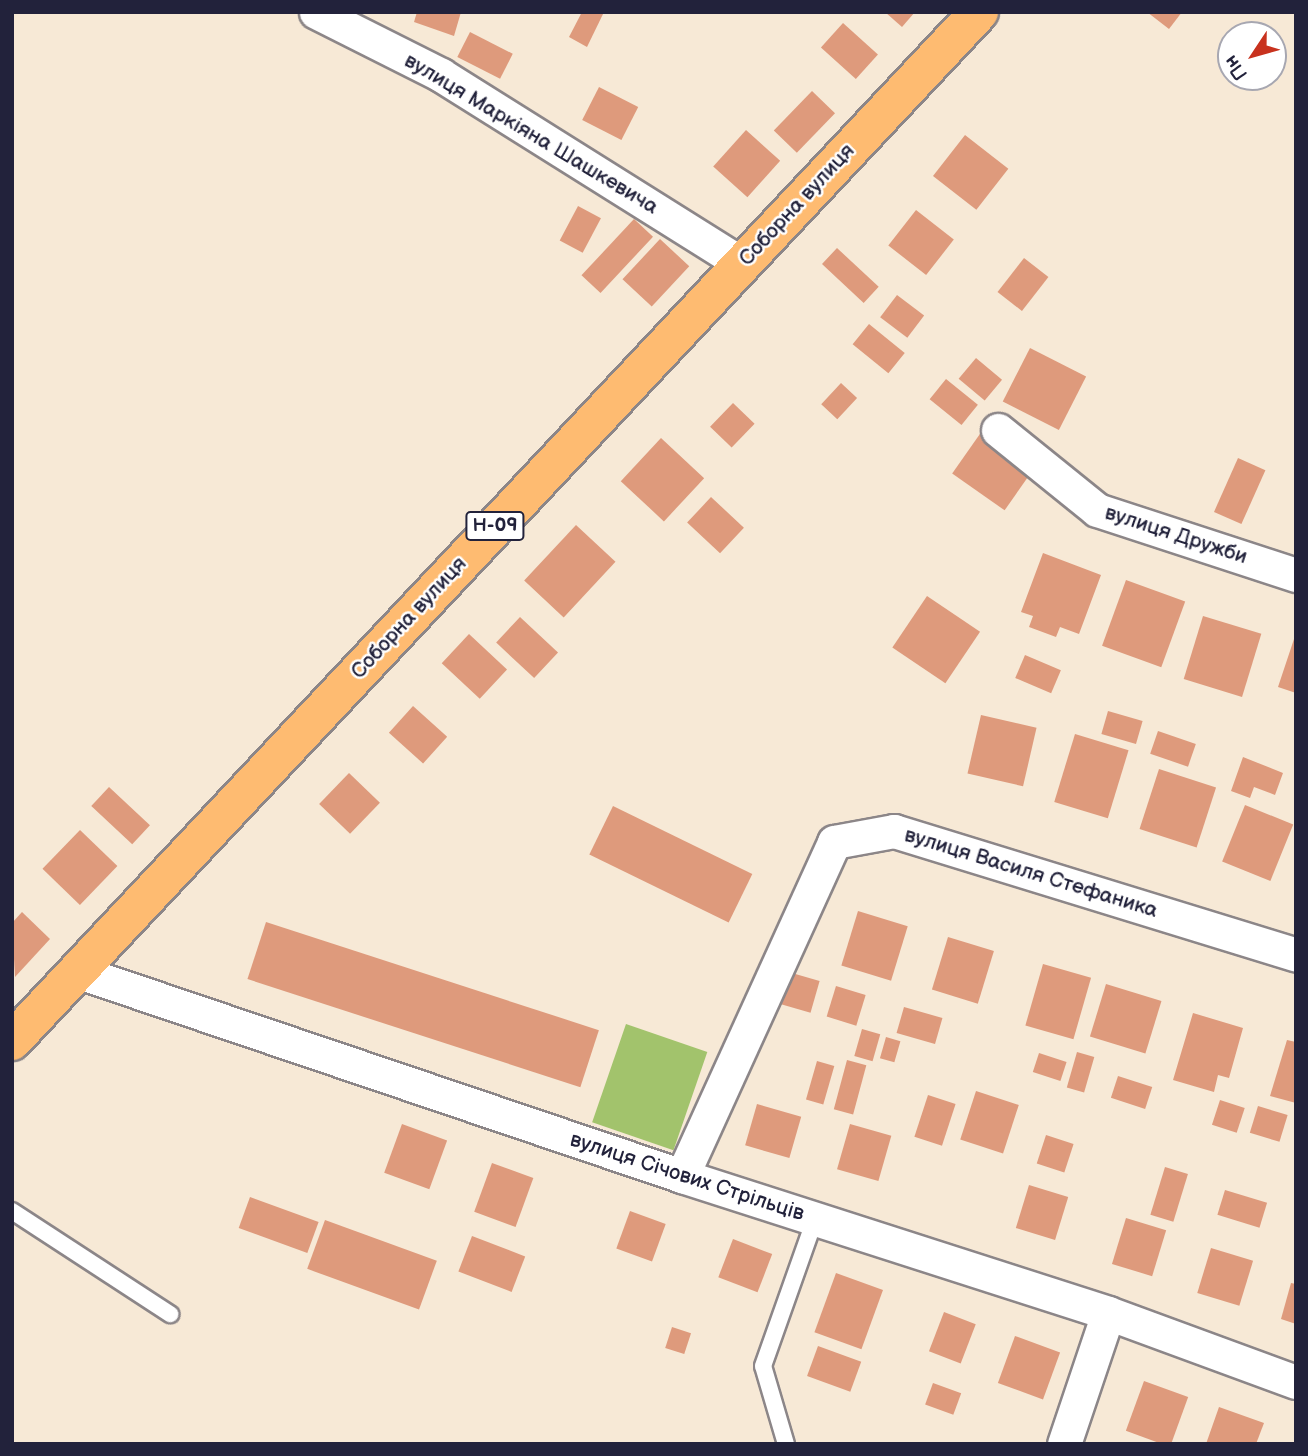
<!DOCTYPE html>
<html>
<head>
<meta charset="utf-8">
<style>
  body { margin:0 }
  #map { position:relative; width:1308px; height:1456px; overflow:hidden; background:#f7e9d6; font-family:"Balsamiq Sans",sans-serif }
  div>[style] { position:absolute }
  [style*='--x'] { left:calc(var(--x)*1px); top:calc(var(--y)*1px); width:calc(var(--w)*1px); rotate:calc(var(--a)*1deg) }
  .green>* { inset:0; background:#a2c36c; transform-origin:0 0 }
  .building>* { inset:0; background:#de9a7c; transform-origin:0 0 }
  .roads { filter:drop-shadow(2px 0 #8c8688) drop-shadow(-2px 0 #8c8688) drop-shadow(0 2px #8c8688) drop-shadow(0 -2px #8c8688) }
  .service>* { height:16px; margin:-8px; padding:0 8px; transform-origin:8px; border-radius:8px; background:#fff }
  .minor>* { height:33px; margin:-16.5px; padding:0 16.5px; transform-origin:16.5px; border-radius:16.5px; background:#fff }
  .primary>* { height:38px; margin:-19px; padding:0 19px; transform-origin:19px; border-radius:19px; background:#febb71 }
  span { translate:-50% -50%; white-space:nowrap; text-align:center; line-height:1.15; -webkit-text-stroke:5px #fff; paint-order:stroke }
  .shield-label span { padding:2px 5px; background:#fff; border:2px solid; border-radius:5px; -webkit-text-stroke-width:0 }
  .shield-label { font-size:19px; color:#22223b; font-weight:700 }
  .street-label { font-size:21px; color:#22223b }
  .frame { position:absolute; inset:0; border:14px solid #22223b; pointer-events:none }
  .north { position:absolute; left:1217px; top:21px; width:70px; height:70px; box-sizing:border-box; background:#fff; border:2px solid #a7a7b1; border-radius:50%; rotate:234deg; font-size:19px; font-weight:700; line-height:28px; text-align:center; color:#22223b }
  .north::after { content:''; display:block; margin:auto; width:24px; height:32px; background:#c8321e; clip-path:polygon(50% 0,100% 100%,50% 72%,0 100%) }
</style>
</head>
<body>
<div id="map">
  <div class="green">
    <div style="left:626px;top:1024px;width:86px;height:104px;rotate:19deg"></div>
  </div>
  <div class="building">
    <div style="clip-path:polygon(417px 12px,461px 12px,454px 36px,414px 22px)"></div>
    <div style="clip-path:polygon(582px 12px,604px 12px,587px 47px,569px 37px)"></div>
    <div style="clip-path:polygon(885px 12px,915px 12px,902px 27px)"></div>
    <div style="clip-path:polygon(1147px 12px,1182px 12px,1169px 29px)"></div>
    <div style="left:843px;top:23px;width:47px;height:33px;rotate:42deg"></div>
    <div style="left:470px;top:32px;width:48px;height:28px;rotate:27deg"></div>
    <div style="left:599px;top:87px;width:44px;height:37px;rotate:27deg"></div>
    <div style="left:812px;top:91px;width:32px;height:55px;rotate:44deg"></div>
    <div style="left:746px;top:130px;width:46px;height:49px;rotate:42deg"></div>
    <div style="left:965px;top:135px;width:55px;height:52px;rotate:38deg"></div>
    <div style="left:578px;top:206px;width:26px;height:39px;rotate:28deg"></div>
    <div style="left:916px;top:210px;width:48px;height:45px;rotate:38deg"></div>
    <div style="left:634px;top:219px;width:26px;height:77px;rotate:43deg"></div>
    <div style="left:660px;top:239px;width:40px;height:55px;rotate:43deg"></div>
    <div style="left:837px;top:248px;width:57px;height:22px;rotate:43deg"></div>
    <div style="left:1024px;top:258px;width:31px;height:43px;rotate:38deg"></div>
    <div style="left:897px;top:295px;width:34px;height:28px;rotate:37deg"></div>
    <div style="left:869px;top:324px;width:46px;height:26px;rotate:39deg"></div>
    <div style="left:1030px;top:348px;width:63px;height:60px;rotate:27deg"></div>
    <div style="left:976px;top:358px;width:34px;height:27px;rotate:40deg"></div>
    <div style="left:946px;top:379px;width:41px;height:26px;rotate:39deg"></div>
    <div style="left:841px;top:383px;width:22px;height:29px;rotate:43deg"></div>
    <div style="left:733px;top:403px;width:30px;height:33px;rotate:44deg"></div>
    <div style="left:982px;top:431px;width:64px;height:52px;rotate:35deg"></div>
    <div style="left:661px;top:438px;width:59px;height:59px;rotate:43deg"></div>
    <div style="left:1238px;top:458px;width:30px;height:59px;rotate:24deg"></div>
    <div style="left:711px;top:497px;width:45px;height:35px;rotate:43deg"></div>
    <div style="left:576px;top:525px;width:54px;height:76px;rotate:43deg"></div>
    <div style="clip-path:polygon(1043px 553px,1101px 575px,1079px 634px,1060px 627px,1056px 637px,1029px 627px,1033px 616px,1021px 612px)"></div>
    <div style="left:1126px;top:580px;width:63px;height:70px;rotate:20deg"></div>
    <div style="left:927px;top:596px;width:64px;height:62px;rotate:34deg"></div>
    <div style="left:1203px;top:616px;width:61px;height:66px;rotate:17deg"></div>
    <div style="left:520px;top:617px;width:52px;height:35px;rotate:43deg"></div>
    <div style="left:469px;top:634px;width:52px;height:40px;rotate:43deg"></div>
    <div style="clip-path:polygon(1295px 636px,1296px 636px,1296px 693px,1278px 687px)"></div>
    <div style="left:1025px;top:655px;width:39px;height:25px;rotate:23deg"></div>
    <div style="left:413px;top:706px;width:46px;height:36px;rotate:42deg"></div>
    <div style="left:1108px;top:711px;width:36px;height:24px;rotate:16deg"></div>
    <div style="left:981px;top:715px;width:57px;height:60px;rotate:13deg"></div>
    <div style="left:1158px;top:731px;width:40px;height:24px;rotate:19deg"></div>
    <div style="left:1075px;top:734px;width:56px;height:71px;rotate:17deg"></div>
    <div style="clip-path:polygon(1243px 757px,1283px 773px,1275px 795px,1254px 787px,1250px 798px,1231px 791px)"></div>
    <div style="left:1159px;top:769px;width:60px;height:63px;rotate:18deg"></div>
    <div style="left:349px;top:773px;width:43px;height:43px;rotate:44deg"></div>
    <div style="left:109px;top:787px;width:56px;height:26px;rotate:43deg"></div>
    <div style="left:1245px;top:805px;width:52px;height:61px;rotate:22deg"></div>
    <div style="left:613px;top:806px;width:155px;height:54px;rotate:26deg"></div>
    <div style="left:80px;top:830px;width:52px;height:54px;rotate:44deg"></div>
    <div style="left:858px;top:911px;width:52px;height:57px;rotate:17deg"></div>
    <div style="clip-path:polygon(22px 912px,50px 939px,15px 977px,12px 923px)"></div>
    <div style="left:266px;top:922px;width:350px;height:60px;rotate:18deg"></div>
    <div style="left:948px;top:937px;width:48px;height:55px;rotate:17deg"></div>
    <div style="left:1043px;top:964px;width:50px;height:64px;rotate:16deg"></div>
    <div style="left:785px;top:971px;width:36px;height:33px;rotate:16deg"></div>
    <div style="left:1106px;top:984px;width:58px;height:55px;rotate:17deg"></div>
    <div style="left:836px;top:986px;width:31px;height:32px;rotate:17deg"></div>
    <div style="left:904px;top:1007px;width:40px;height:27px;rotate:16deg"></div>
    <div style="clip-path:polygon(1193px 1013px,1243px 1028px,1229px 1078px,1218px 1075px,1214px 1092px,1173px 1080px)"></div>
    <div style="left:862px;top:1029px;width:19px;height:28px;rotate:16deg"></div>
    <div style="left:886px;top:1037px;width:15px;height:22px;rotate:16deg"></div>
    <div style="clip-path:polygon(1287px 1040px,1296px 1042px,1296px 1103px,1270px 1096px)"></div>
    <div style="left:1077px;top:1052px;width:18px;height:37px;rotate:16deg"></div>
    <div style="left:1039px;top:1053px;width:29px;height:20px;rotate:18deg"></div>
    <div style="left:847px;top:1060px;width:20px;height:51px;rotate:15deg"></div>
    <div style="left:817px;top:1061px;width:18px;height:40px;rotate:16deg"></div>
    <div style="left:1118px;top:1076px;width:36px;height:23px;rotate:18deg"></div>
    <div style="left:976px;top:1091px;width:45px;height:51px;rotate:18deg"></div>
    <div style="left:928px;top:1095px;width:29px;height:44px;rotate:18deg"></div>
    <div style="left:1220px;top:1100px;width:26px;height:26px;rotate:18deg"></div>
    <div style="left:757px;top:1104px;width:46px;height:43px;rotate:16deg"></div>
    <div style="left:1258px;top:1106px;width:31px;height:28px;rotate:17deg"></div>
    <div style="left:402px;top:1124px;width:48px;height:52px;rotate:20deg"></div>
    <div style="left:850px;top:1124px;width:43px;height:47px;rotate:16deg"></div>
    <div style="left:1046px;top:1135px;width:29px;height:30px;rotate:18deg"></div>
    <div style="left:492px;top:1163px;width:44px;height:52px;rotate:20deg"></div>
    <div style="left:1165px;top:1167px;width:24px;height:50px;rotate:17deg"></div>
    <div style="left:1029px;top:1185px;width:41px;height:45px;rotate:17deg"></div>
    <div style="left:1225px;top:1190px;width:44px;height:26px;rotate:17deg"></div>
    <div style="left:250px;top:1197px;width:73px;height:33px;rotate:20deg"></div>
    <div style="left:630px;top:1211px;width:38px;height:40px;rotate:20deg"></div>
    <div style="left:1126px;top:1218px;width:42px;height:48px;rotate:17deg"></div>
    <div style="left:325px;top:1220px;width:119px;height:52px;rotate:20deg"></div>
    <div style="left:472px;top:1236px;width:57px;height:38px;rotate:21deg"></div>
    <div style="left:733px;top:1239px;width:42px;height:41px;rotate:21deg"></div>
    <div style="left:1211px;top:1248px;width:44px;height:47px;rotate:17deg"></div>
    <div style="left:836px;top:1273px;width:50px;height:63px;rotate:20deg"></div>
    <div style="clip-path:polygon(1291px 1283px,1296px 1284px,1296px 1324px,1281px 1319px)"></div>
    <div style="left:944px;top:1312px;width:34px;height:42px;rotate:21deg"></div>
    <div style="left:672px;top:1327px;width:20px;height:22px;rotate:18deg"></div>
    <div style="left:1015px;top:1336px;width:48px;height:50px;rotate:20deg"></div>
    <div style="left:818px;top:1346px;width:46px;height:32px;rotate:20deg"></div>
    <div style="left:1144px;top:1381px;width:47px;height:53px;rotate:20deg"></div>
    <div style="left:933px;top:1383px;width:30px;height:23px;rotate:20deg"></div>
    <div style="clip-path:polygon(1219px 1407px,1264px 1423px,1256px 1444px,1206px 1444px)"></div>
  </div>
  <div class="roads">
    <div class="service">
      <div style="--x:12;--y:1211;--w:189;--a:33.1"></div>
      <div style="--x:786;--y:1444;--w:81;--a:-106.4"></div>
      <div style="--x:763;--y:1366;--w:156;--a:-70.5"></div>
    </div>
    <div class="minor">
      <div style="--x:316;--y:12;--w:140;--a:26.7"></div>
      <div style="--x:441;--y:75;--w:354;--a:32.1"></div>
      <div style="--x:998;--y:430;--w:127;--a:38.9"></div>
      <div style="--x:1097;--y:510;--w:209;--a:18.1"></div>
      <div style="--x:79;--y:972;--w:637;--a:18.69"></div>
      <div style="--x:682;--y:1176;--w:447;--a:17.8"></div>
      <div style="--x:1108;--y:1313;--w:200;--a:20.2"></div>
      <div style="--x:682;--y:1176;--w:367;--a:-65.5"></div>
      <div style="--x:834;--y:842;--w:61;--a:-10.4"></div>
      <div style="--x:894;--y:831;--w:421;--a:17.1"></div>
      <div style="--x:1064;--y:1444;--w:138;--a:-71.4"></div>
    </div>
    <div class="primary">
      <div style="--x:12;--y:1041;--w:1412;--a:-46.78"></div>
    </div>
  </div>
  <div class="shield-label">
    <span style="left:495px;top:526px">Н-09</span>
  </div>
  <div class="street-label">
    <span style="left:531px;top:134px;rotate:31deg">вулиця Маркіяна Шашкевича</span>
    <span style="left:797px;top:205px;rotate:-47deg">Соборна вулиця</span>
    <span style="left:1176px;top:535px;rotate:18deg">вулиця Дружби</span>
    <span style="left:409px;top:618px;rotate:-47deg">Соборна вулиця</span>
    <span style="left:1031px;top:873px;rotate:17deg">вулиця Василя Стефаника</span>
    <span style="left:687px;top:1177px;rotate:18deg">вулиця Січових Стрільців</span>
  </div>
  <div class="frame"></div>
  <div class="north">Пн</div>
</div>
</body>
</html>
